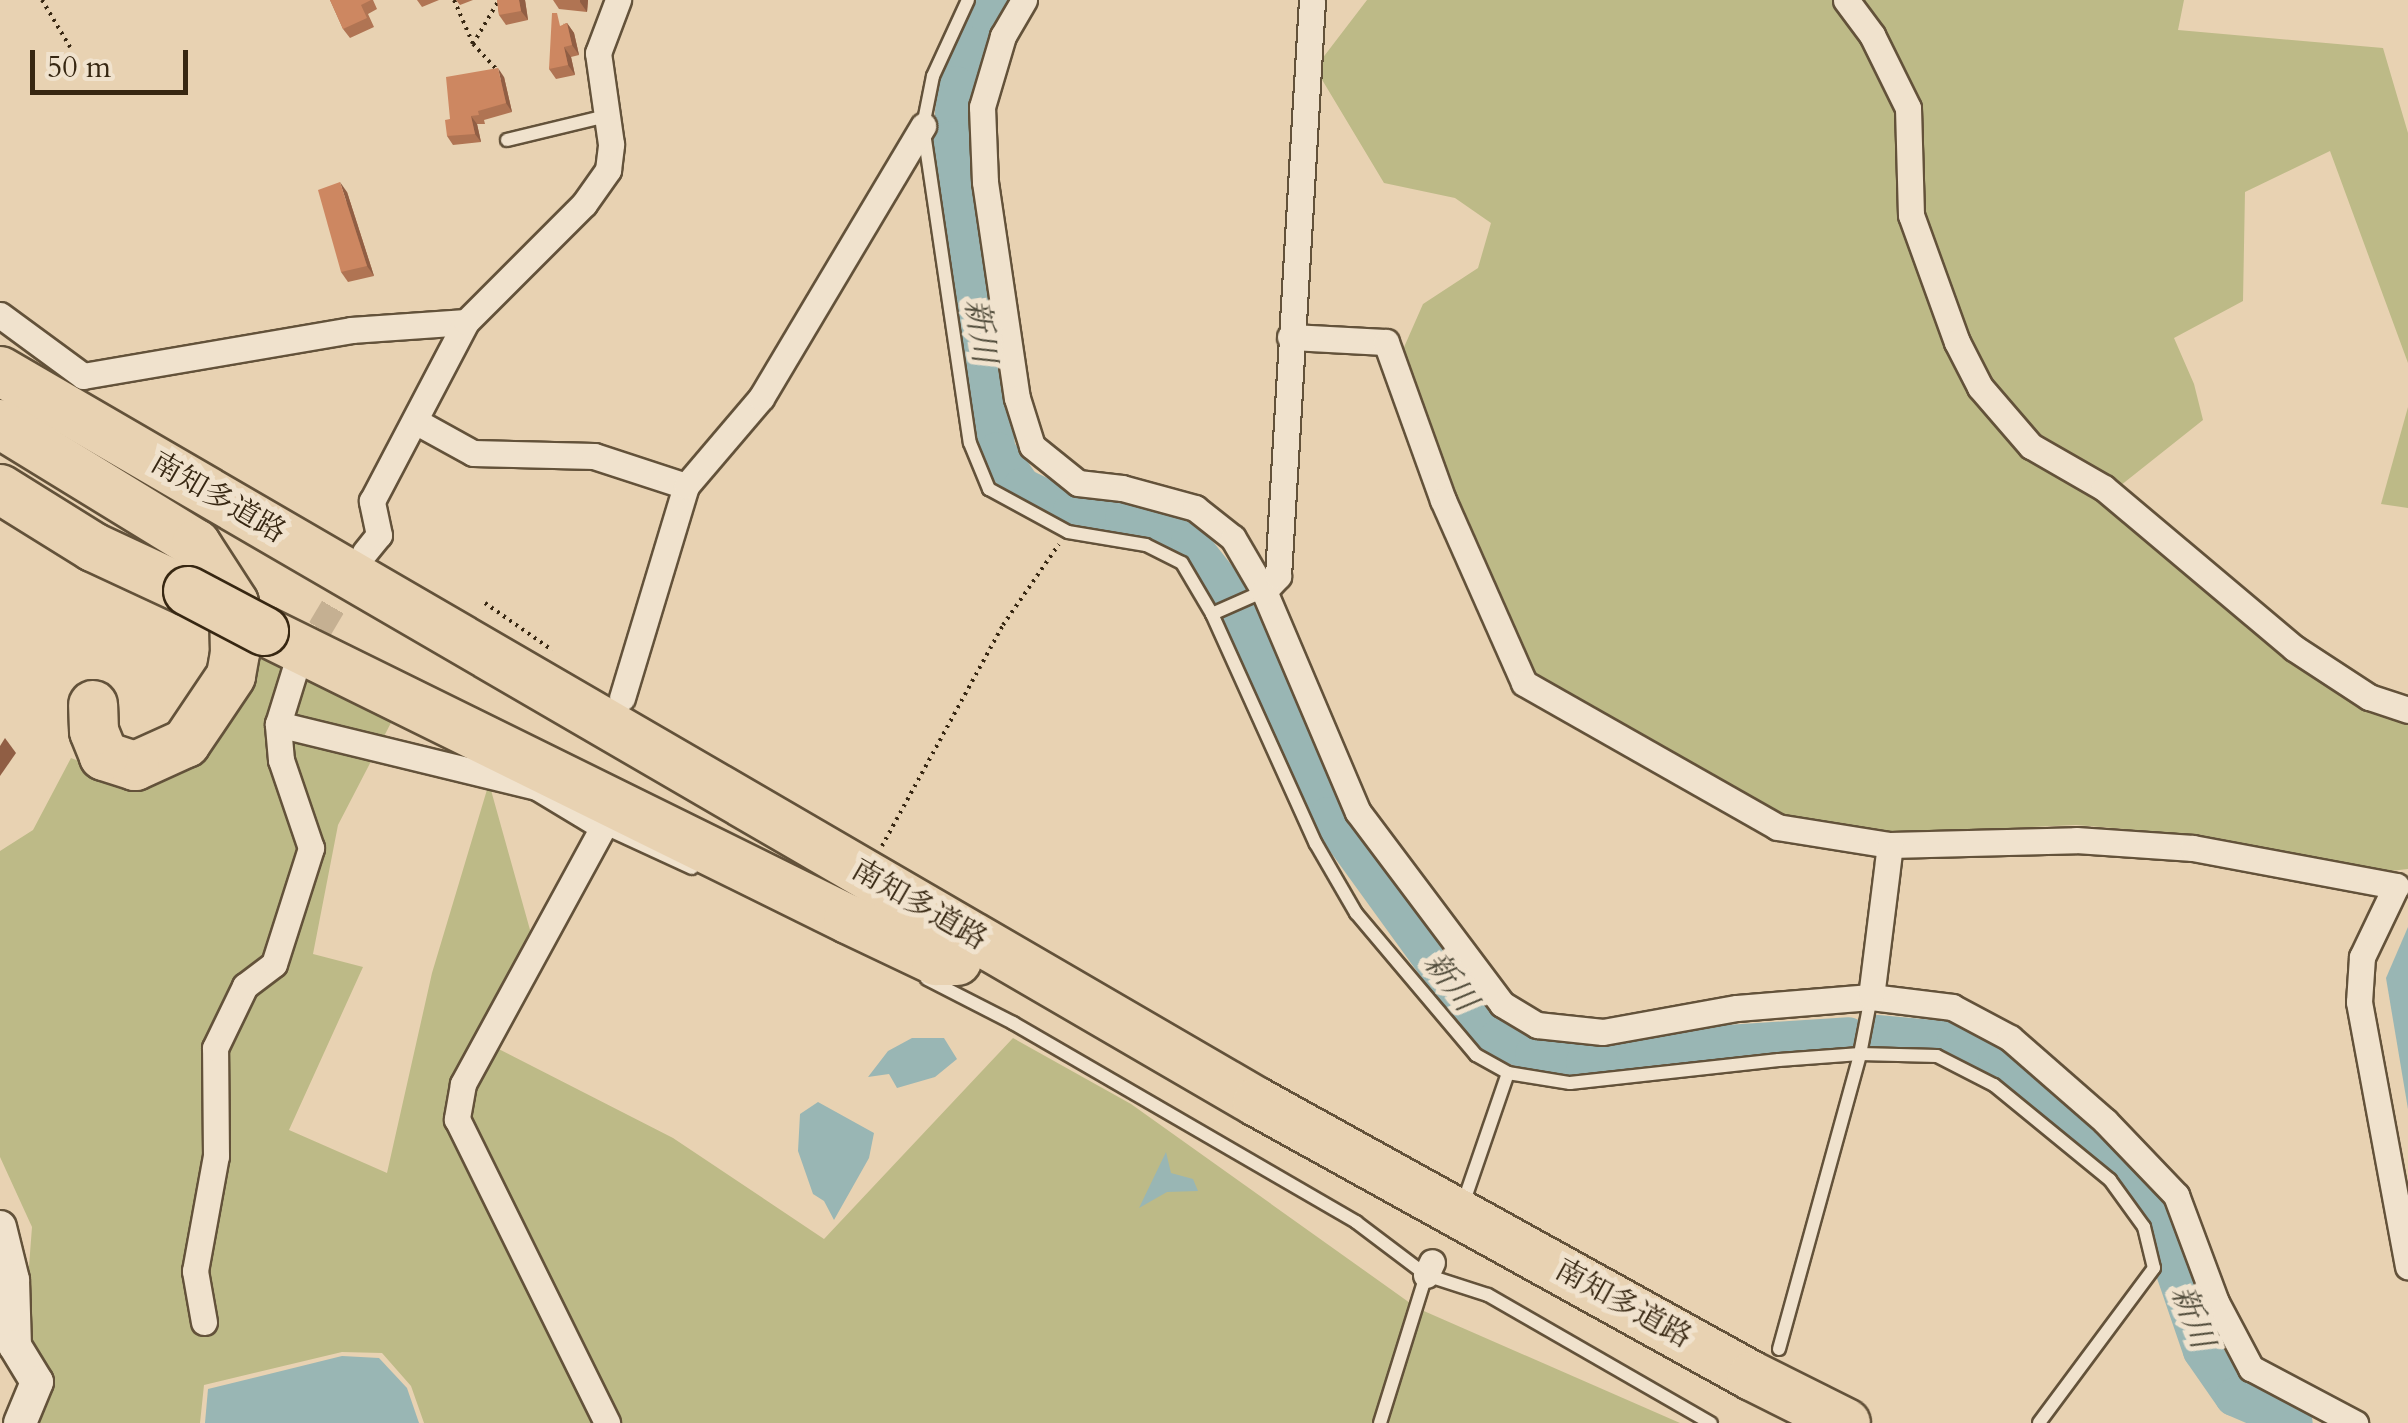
<!DOCTYPE html>
<html>
<head>
<meta charset="utf-8">
<style>
  body { margin:0 }
  #map { position:relative; width:2408px; height:1423px; overflow:hidden; background:#e8d2b2; font-family:Cardo,"Noto Serif JP",serif }
  div>[style] { position:absolute }
  [style*='--x'] { left:calc(var(--x)*1px); top:calc(var(--y)*1px); width:calc(var(--w)*1px); rotate:calc(var(--a)*1deg) }
  .green>* { inset:0; background:#bdba87 }
  .water>* { inset:0; background:#99b6b4 }
  .river>* { height:38px; margin:-19px; padding:0 19px; transform-origin:19px; border-radius:19px; background:#99b6b4 }
  .minor-tunnel>* { height:25px; margin-top:-12.5px; transform-origin:0; background:repeating-linear-gradient(90deg,#c5b092 0 25px,transparent 0 37px) }
  .path>* { height:4px; margin-top:-2px; transform-origin:0; background:repeating-linear-gradient(90deg,#372712 0 2.5px,transparent 0 7.5px) }
  .roads { filter:drop-shadow(2px 0 #63523a) drop-shadow(-2px 0 #63523a) drop-shadow(0 2px #63523a) drop-shadow(0 -2px #63523a) }
  .service>* { height:12px; margin:-6px; padding:0 6px; transform-origin:6px; border-radius:6px; background:#f0e2cd }
  .minor>* { height:25px; margin:-12.5px; padding:0 12.5px; transform-origin:12.5px; border-radius:12.5px; background:#f0e2cd }
  .tertiary>* { height:32px; margin:-16px; padding:0 16px; transform-origin:16px; border-radius:16px; background:#f0e2cd }
  .motorway>* { height:48px; margin:-24px; padding:0 24px; transform-origin:24px; border-radius:24px; background:#e8d2b2 }
  .bridges { filter:drop-shadow(2px 0 #372712) drop-shadow(-2px 0 #372712) drop-shadow(0 2px #372712) drop-shadow(0 -2px #372712) }
  .motorway-bridge>* { height:48px; margin:-24px; padding:0 24px; transform-origin:24px; border-radius:24px; background:#e8d2b2 }
  .wall>* { inset:0; background:#b07453 }
  .shaded-wall>* { inset:0; background:#905e44 }
  .building>* { inset:0; background:#cd8761 }
  span { translate:-50% -50%; white-space:nowrap; text-align:center; line-height:1.15; -webkit-text-stroke:10px #f0e2cd; paint-order:stroke }
  .street-label { font-size:30px; color:#372712 }
  .water-label { font-size:32px; color:#504b3a; font-style:italic }
  .scale { position:absolute; left:30px; top:50px; width:158px; height:45px; box-sizing:border-box; border:5px solid #372712; border-top:0; padding-left:12px; font-size:30px; line-height:35px; white-space:nowrap; color:#372712; -webkit-text-stroke:8px #f0e2cd; paint-order:stroke }
</style>
</head>
<body>
<div id="map">
  <div class="green">
    <div style="clip-path:polygon(1367px 0,2184px 0,2178px 30px,2383px 48px,2408px 133px,2408px 363px,2330px 151px,2245px 192px,2243px 301px,2174px 338px,2194px 384px,2203px 420px,2101px 501px,2285px 656px,2361px 707px,2408px 723px,2408px 869px,2390px 871px,2197px 835px,2076px 825px,1897px 833px,1776px 814px,1534px 675px,1450px 489px,1401px 354px,1423px 304px,1478px 268px,1491px 223px,1455px 198px,1384px 183px,1315px 68px)"></div>
    <div style="clip-path:polygon(2408px 407px,2408px 508px,2381px 504px)"></div>
    <div style="clip-path:polygon(252px 645px,394px 717px,338px 825px,313px 954px,363px 967px,289px 1130px,387px 1173px,432px 973px,489px 783px,532px 937px,475px 1037px,673px 1138px,824px 1239px,1013px 1038px,1131px 1104px,1417px 1308px,1680px 1423px,424px 1423px,411px 1386px,382px 1353px,342px 1352px,204px 1385px,200px 1423px,17px 1423px,32px 1227px,0 1157px,0 851px,33px 830px,71px 758px,119px 777px)"></div>
  </div>
  <div class="water">
    <div style="clip-path:polygon(2408px 927px,2408px 1109px,2386px 978px)"></div>
    <div style="clip-path:polygon(912px 1038px,944px 1038px,957px 1059px,935px 1077px,897px 1088px,889px 1074px,868px 1077px,888px 1051px)"></div>
    <div style="clip-path:polygon(818px 1102px,874px 1133px,869px 1158px,834px 1220px,824px 1201px,813px 1194px,798px 1151px,800px 1114px)"></div>
    <div style="clip-path:polygon(1166px 1152px,1171px 1173px,1193px 1179px,1198px 1191px,1167px 1192px,1139px 1208px)"></div>
    <div style="clip-path:polygon(342px 1356px,379px 1358px,407px 1388px,419px 1423px,205px 1423px,208px 1389px)"></div>
  </div>
  <div class="river">
    <div style="--x:997;--y:0;--w:54;--a:123.7"></div>
    <div style="--x:967;--y:45;--w:41;--a:105.4"></div>
    <div style="--x:956;--y:85;--w:55;--a:94.2"></div>
    <div style="--x:952;--y:140;--w:314;--a:81.8"></div>
    <div style="--x:997;--y:451;--w:44;--a:55.2"></div>
    <div style="--x:1022;--y:487;--w:55;--a:25.6"></div>
    <div style="--x:1072;--y:511;--w:52;--a:7.7"></div>
    <div style="--x:1124;--y:518;--w:71;--a:20.7"></div>
    <div style="--x:1190;--y:543;--w:60;--a:51.8"></div>
    <div style="--x:1237;--y:612;--w:223;--a:66"></div>
    <div style="--x:1328;--y:816;--w:242;--a:54.1"></div>
    <div style="--x:1470;--y:1012;--w:38;--a:43"></div>
    <div style="--x:1498;--y:1038;--w:39;--a:24"></div>
    <div style="--x:1534;--y:1054;--w:52;--a:8.9"></div>
    <div style="--x:1585;--y:1062;--w:51;--a:-13.5"></div>
    <div style="--x:1635;--y:1050;--w:214;--a:-3.7"></div>
    <div style="--x:1877;--y:1034;--w:79;--a:5.1"></div>
    <div style="--x:1956;--y:1041;--w:46;--a:26"></div>
    <div style="--x:1997;--y:1061;--w:161;--a:40.2"></div>
    <div style="--x:2120;--y:1165;--w:51;--a:51.3"></div>
    <div style="--x:2152;--y:1205;--w:154;--a:71.1"></div>
    <div style="--x:2202;--y:1351;--w:56;--a:55.2"></div>
    <div style="--x:2234;--y:1397;--w:65;--a:23.4"></div>
  </div>
  <div class="minor-tunnel">
    <div style="--x:301;--y:660;--w:109;--a:-59.2"></div>
  </div>
  <div class="path">
    <div style="--x:42;--y:0;--w:55;--a:59.2"></div>
    <div style="--x:454;--y:0;--w:48;--a:66.6"></div>
    <div style="--x:473;--y:44;--w:37;--a:47"></div>
    <div style="--x:473;--y:44;--w:51;--a:-59.4"></div>
    <div style="--x:485;--y:603;--w:82;--a:35"></div>
    <div style="--x:882;--y:846;--w:252;--a:-61.3"></div>
    <div style="--x:1003;--y:625;--w:98;--a:-55.3"></div>
  </div>
  <div class="roads">
    <div class="service">
      <div style="--x:968;--y:0;--w:84;--a:114.7"></div>
      <div style="--x:933;--y:76;--w:51;--a:101.3"></div>
      <div style="--x:923;--y:126;--w:320;--a:81.6"></div>
      <div style="--x:970;--y:443;--w:50;--a:67.6"></div>
      <div style="--x:989;--y:489;--w:90;--a:28.6"></div>
      <div style="--x:1068;--y:532;--w:79;--a:9.5"></div>
      <div style="--x:1146;--y:545;--w:40;--a:26.6"></div>
      <div style="--x:1182;--y:563;--w:59;--a:59.5"></div>
      <div style="--x:1212;--y:614;--w:252;--a:65.7"></div>
      <div style="--x:1316;--y:844;--w:80;--a:59.9"></div>
      <div style="--x:1356;--y:913;--w:186;--a:49.8"></div>
      <div style="--x:1476;--y:1055;--w:37;--a:29"></div>
      <div style="--x:1508;--y:1073;--w:63;--a:9.2"></div>
      <div style="--x:1570;--y:1083;--w:210;--a:-6.3"></div>
      <div style="--x:1779;--y:1060;--w:81;--a:-4.2"></div>
      <div style="--x:1860;--y:1054;--w:77;--a:1.5"></div>
      <div style="--x:1937;--y:1056;--w:64;--a:27"></div>
      <div style="--x:1994;--y:1085;--w:150;--a:39.3"></div>
      <div style="--x:2110;--y:1180;--w:58;--a:54.1"></div>
      <div style="--x:2144;--y:1227;--w:42;--a:76.3"></div>
      <div style="--x:2154;--y:1268;--w:193;--a:126.6"></div>
      <div style="--x:507;--y:140;--w:102;--a:-13.6"></div>
      <div style="--x:1212;--y:614;--w:57;--a:-23.9"></div>
      <div style="--x:603;--y:827;--w:98;--a:24.7"></div>
      <div style="--x:927;--y:979;--w:97;--a:27.1"></div>
      <div style="--x:1013;--y:1023;--w:397;--a:30.1"></div>
      <div style="--x:1356;--y:1222;--w:88;--a:37.1"></div>
      <div style="--x:1426;--y:1275;--w:65;--a:17.9"></div>
      <div style="--x:1488;--y:1295;--w:257;--a:29.9"></div>
      <div style="--x:1466;--y:1195;--w:129;--a:-71"></div>
      <div style="--x:1779;--y:1349;--w:306;--a:-74.6"></div>
      <div style="--x:1860;--y:1054;--w:58;--a:-79.1"></div>
      <div style="--x:1380;--y:1423;--w:155;--a:-72.7"></div>
    </div>
    <div class="minor">
      <div style="--x:1024;--y:0;--w:42;--a:120.3"></div>
      <div style="--x:1003;--y:36;--w:74;--a:106.5"></div>
      <div style="--x:982;--y:107;--w:75;--a:87.7"></div>
      <div style="--x:985;--y:182;--w:218;--a:81.6"></div>
      <div style="--x:1017;--y:398;--w:50;--a:72.6"></div>
      <div style="--x:1032;--y:446;--w:59;--a:38.8"></div>
      <div style="--x:1078;--y:483;--w:44;--a:6.5"></div>
      <div style="--x:1122;--y:488;--w:76;--a:15.3"></div>
      <div style="--x:1195;--y:508;--w:48;--a:38.3"></div>
      <div style="--x:1233;--y:538;--w:61;--a:59.7"></div>
      <div style="--x:1264;--y:591;--w:240;--a:67"></div>
      <div style="--x:1358;--y:812;--w:240;--a:53.1"></div>
      <div style="--x:1502;--y:1004;--w:41;--a:31"></div>
      <div style="--x:1537;--y:1025;--w:66;--a:6.1"></div>
      <div style="--x:1603;--y:1032;--w:136;--a:-10.2"></div>
      <div style="--x:1737;--y:1008;--w:134;--a:-4.7"></div>
      <div style="--x:1871;--y:997;--w:82;--a:7"></div>
      <div style="--x:1952;--y:1007;--w:66;--a:28.1"></div>
      <div style="--x:2010;--y:1038;--w:126;--a:41.1"></div>
      <div style="--x:2105;--y:1121;--w:103;--a:46.2"></div>
      <div style="--x:2176;--y:1195;--w:114;--a:69.5"></div>
      <div style="--x:2216;--y:1302;--w:75;--a:62.1"></div>
      <div style="--x:2251;--y:1368;--w:118;--a:27.9"></div>
      <div style="--x:1846;--y:0;--w:44;--a:53.4"></div>
      <div style="--x:1872;--y:35;--w:81;--a:63.7"></div>
      <div style="--x:1908;--y:108;--w:107;--a:88.4"></div>
      <div style="--x:1911;--y:215;--w:135;--a:70.1"></div>
      <div style="--x:1957;--y:342;--w:51;--a:62.9"></div>
      <div style="--x:1980;--y:387;--w:78;--a:49.2"></div>
      <div style="--x:2031;--y:446;--w:84;--a:29.9"></div>
      <div style="--x:2104;--y:488;--w:248;--a:40.1"></div>
      <div style="--x:2294;--y:648;--w:90;--a:33.2"></div>
      <div style="--x:2369;--y:697;--w:41;--a:18.4"></div>
      <div style="--x:0;--y:315;--w:103;--a:36.3"></div>
      <div style="--x:83;--y:376;--w:272;--a:-9.7"></div>
      <div style="--x:351;--y:330;--w:115;--a:-4"></div>
      <div style="--x:1290;--y:337;--w:96;--a:3"></div>
      <div style="--x:1386;--y:342;--w:168;--a:70.2"></div>
      <div style="--x:1443;--y:500;--w:200;--a:66.1"></div>
      <div style="--x:1524;--y:683;--w:291;--a:29.6"></div>
      <div style="--x:1777;--y:827;--w:114;--a:9.1"></div>
      <div style="--x:1890;--y:845;--w:186;--a:-1.5"></div>
      <div style="--x:2076;--y:840;--w:117;--a:3.9"></div>
      <div style="--x:2193;--y:848;--w:207;--a:10.6"></div>
      <div style="--x:2396;--y:886;--w:79;--a:115.6"></div>
      <div style="--x:2362;--y:957;--w:45;--a:93.8"></div>
      <div style="--x:2359;--y:1002;--w:269;--a:79.5"></div>
      <div style="--x:415;--y:421;--w:66;--a:28.9"></div>
      <div style="--x:473;--y:453;--w:121;--a:1.4"></div>
      <div style="--x:594;--y:456;--w:97;--a:18.1"></div>
      <div style="--x:365;--y:552;--w:22;--a:-51"></div>
      <div style="--x:379;--y:535;--w:35;--a:-102"></div>
      <div style="--x:372;--y:501;--w:202;--a:-62.3"></div>
      <div style="--x:466;--y:322;--w:167;--a:-45"></div>
      <div style="--x:584;--y:204;--w:42;--a:-54.8"></div>
      <div style="--x:608;--y:170;--w:26;--a:-83"></div>
      <div style="--x:611;--y:144;--w:92;--a:-98.1"></div>
      <div style="--x:598;--y:53;--w:57;--a:-69.3"></div>
      <div style="--x:1264;--y:591;--w:21;--a:-47"></div>
      <div style="--x:1278;--y:576;--w:577;--a:-86.62"></div>
      <div style="--x:622;--y:698;--w:221;--a:-73.2"></div>
      <div style="--x:686;--y:486;--w:116;--a:-49.6"></div>
      <div style="--x:761;--y:398;--w:317;--a:-59.2"></div>
      <div style="--x:278;--y:724;--w:267;--a:13.7"></div>
      <div style="--x:537;--y:787;--w:77;--a:31.2"></div>
      <div style="--x:603;--y:827;--w:293;--a:118.6"></div>
      <div style="--x:463;--y:1084;--w:36;--a:100"></div>
      <div style="--x:457;--y:1119;--w:339;--a:63.7"></div>
      <div style="--x:1871;--y:997;--w:153;--a:-82.9"></div>
      <div style="--x:1426;--y:1275;--w:14;--a:-65"></div>
      <div style="--x:204;--y:1322;--w:52;--a:-100"></div>
      <div style="--x:195;--y:1271;--w:117;--a:-79.7"></div>
      <div style="--x:216;--y:1156;--w:108;--a:-90.5"></div>
      <div style="--x:215;--y:1048;--w:69;--a:-64.2"></div>
      <div style="--x:245;--y:986;--w:36;--a:-37"></div>
      <div style="--x:274;--y:964;--w:122;--a:-72.3"></div>
      <div style="--x:311;--y:848;--w:93;--a:-108.8"></div>
      <div style="--x:281;--y:760;--w:36;--a:-95"></div>
      <div style="--x:278;--y:724;--w:58;--a:-72.8"></div>
    </div>
    <div class="tertiary">
      <div style="--x:0;--y:1227;--w:55;--a:76.2"></div>
      <div style="--x:13;--y:1280;--w:66;--a:88.3"></div>
      <div style="--x:15;--y:1346;--w:42;--a:58.6"></div>
      <div style="--x:37;--y:1382;--w:44;--a:112.5"></div>
    </div>
    <div class="motorway">
      <div style="--x:0;--y:371;--w:1454;--a:30.18"></div>
      <div style="--x:1257;--y:1102;--w:566;--a:28.97"></div>
      <div style="--x:1752;--y:1376;--w:105;--a:26.6"></div>
      <div style="--x:0;--y:424;--w:230;--a:31.5"></div>
      <div style="--x:196;--y:544;--w:70;--a:57.2"></div>
      <div style="--x:234;--y:603;--w:50;--a:88.9"></div>
      <div style="--x:235;--y:653;--w:23;--a:100"></div>
      <div style="--x:231;--y:676;--w:81;--a:123.9"></div>
      <div style="--x:186;--y:743;--w:56;--a:155.7"></div>
      <div style="--x:135;--y:766;--w:33;--a:-162"></div>
      <div style="--x:104;--y:756;--w:27;--a:-112"></div>
      <div style="--x:94;--y:731;--w:26;--a:-92"></div>
      <div style="--x:0;--y:489;--w:110;--a:31.9"></div>
      <div style="--x:93;--y:547;--w:105;--a:24.9"></div>
      <div style="--x:264;--y:631;--w:651;--a:26.25"></div>
      <div style="--x:848;--y:919;--w:98;--a:25.5"></div>
      <div style="--x:936;--y:961;--w:21;--a:0"></div>
    </div>
  </div>
  <div class="bridges">
    <div class="motorway-bridge">
      <div style="--x:188;--y:591;--w:86;--a:27.8"></div>
    </div>
  </div>
  <div class="wall">
    <div style="clip-path:polygon(330px 0,373px 0,377px 9px,368px 14px,374px 27px,350px 38px,343px 29px)"></div>
    <div style="clip-path:polygon(417px 0,439px 0,422px 7px)"></div>
    <div style="clip-path:polygon(456px 0,473px 0,460px 5px)"></div>
    <div style="clip-path:polygon(497px 0,525px 0,528px 20px,506px 25px,499px 15px)"></div>
    <div style="clip-path:polygon(553px 0,588px 0,587px 12px,559px 9px)"></div>
    <div style="clip-path:polygon(564px 23px,564px 24px,567px 23px,574px 33px,579px 55px,571px 57px,575px 75px,556px 79px,549px 69px)"></div>
    <div style="clip-path:polygon(504px 77px,512px 112px,484px 120px,485px 124px,477px 124px,481px 142px,453px 145px,447px 136px,450px 119px)"></div>
    <div style="clip-path:polygon(347px 192px,374px 276px,348px 282px,341px 272px)"></div>
  </div>
  <div class="shaded-wall">
    <div style="clip-path:polygon(519px 0,525px 0,528px 20px,521px 11px)"></div>
    <div style="clip-path:polygon(580px 0,588px 0,587px 12px,580px 2px)"></div>
    <div style="clip-path:polygon(567px 23px,574px 33px,579px 55px,572px 45px)"></div>
    <div style="clip-path:polygon(564px 47px,571px 57px,575px 75px,568px 65px)"></div>
    <div style="clip-path:polygon(498px 68px,504px 77px,512px 112px,506px 103px)"></div>
    <div style="clip-path:polygon(471px 116px,477px 124px,481px 142px,475px 134px)"></div>
    <div style="clip-path:polygon(340px 182px,347px 192px,374px 276px,367px 266px)"></div>
    <div style="clip-path:polygon(5px 738px,16px 753px,0 776px,0 746px)"></div>
  </div>
  <div class="building">
    <div style="clip-path:polygon(330px 0,371px 0,361px 5px,367px 18px,343px 29px)"></div>
    <div style="clip-path:polygon(497px 0,519px 0,521px 11px,499px 15px)"></div>
    <div style="clip-path:polygon(552px 13px,557px 13px,560px 26px,567px 23px,572px 45px,564px 47px,568px 65px,549px 69px)"></div>
    <div style="clip-path:polygon(498px 68px,506px 103px,478px 111px,479px 115px,471px 116px,475px 134px,447px 136px,445px 120px,450px 119px,446px 77px)"></div>
    <div style="clip-path:polygon(340px 182px,367px 266px,341px 272px,318px 190px)"></div>
  </div>
  <div class="street-label">
    <span style="left:218px;top:498px;rotate:30deg">南知多道路</span>
    <span style="left:919px;top:905px;rotate:30deg">南知多道路</span>
    <span style="left:1623px;top:1304px;rotate:29deg">南知多道路</span>
  </div>
  <div class="water-label">
    <span style="left:980px;top:331px;rotate:82deg">新川</span>
    <span style="left:1450px;top:982px;rotate:53deg">新川</span>
    <span style="left:2192px;top:1317px;rotate:69deg">新川</span>
  </div>
  <div class="scale">50 m</div>
</div>
</body>
</html>
